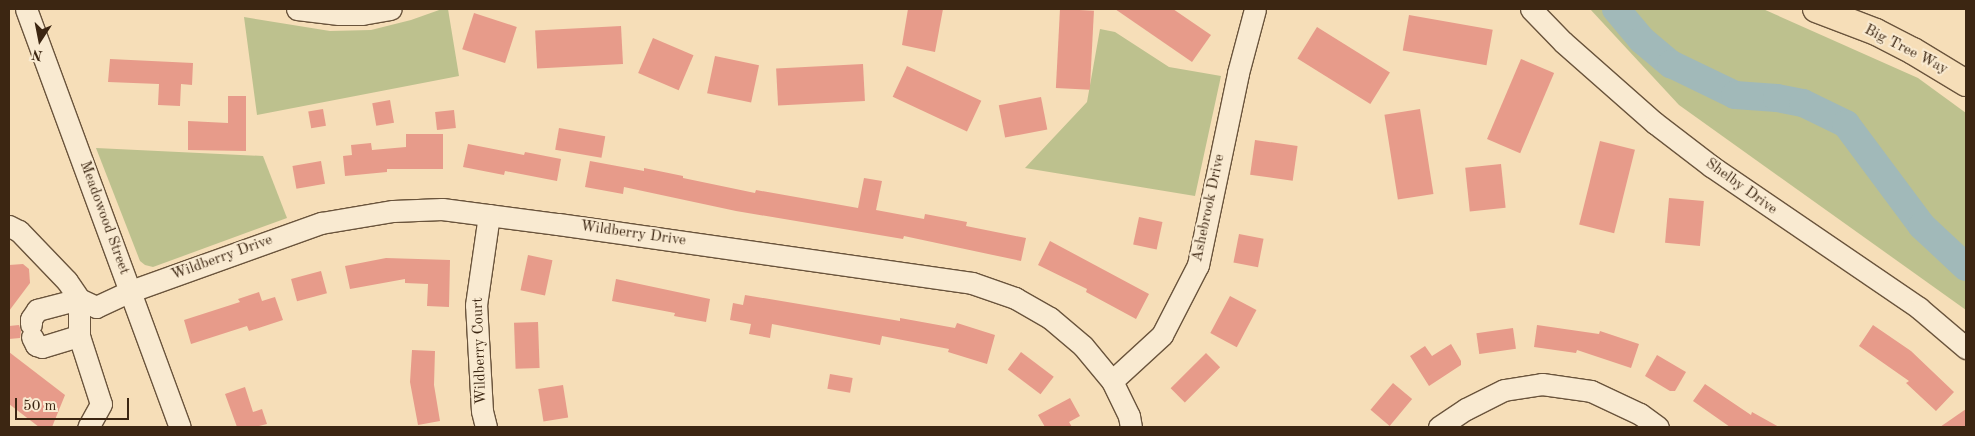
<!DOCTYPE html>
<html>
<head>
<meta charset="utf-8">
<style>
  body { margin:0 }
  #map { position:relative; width:1975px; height:436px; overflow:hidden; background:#f6deb8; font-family:"Old Standard TT",serif }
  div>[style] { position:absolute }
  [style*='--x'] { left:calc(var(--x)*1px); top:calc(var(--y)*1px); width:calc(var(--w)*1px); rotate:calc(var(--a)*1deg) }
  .green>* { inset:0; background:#bdc18e }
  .river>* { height:28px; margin:-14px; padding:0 14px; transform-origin:14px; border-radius:14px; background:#a1b9b9 }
  .building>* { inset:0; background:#e79b8a; transform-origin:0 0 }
  .roads { filter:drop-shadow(1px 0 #6a543c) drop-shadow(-1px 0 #6a543c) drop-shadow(0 1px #6a543c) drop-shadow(0 -1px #6a543c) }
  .minor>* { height:21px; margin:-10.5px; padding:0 10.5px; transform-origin:10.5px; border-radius:10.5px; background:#f9ead1 }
  .major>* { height:26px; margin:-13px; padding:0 13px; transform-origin:13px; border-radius:13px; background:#f6deb8 }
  span { translate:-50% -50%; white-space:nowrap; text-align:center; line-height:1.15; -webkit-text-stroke:4px #f9ead1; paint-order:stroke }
  .street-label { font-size:15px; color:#3c2612 }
  .frame { position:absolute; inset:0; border:10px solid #3c2612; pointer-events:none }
  .north { position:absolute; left:15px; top:15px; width:50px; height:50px; -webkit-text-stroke:4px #f9ead1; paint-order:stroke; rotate:191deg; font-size:14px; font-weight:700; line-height:20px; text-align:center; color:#3c2612 }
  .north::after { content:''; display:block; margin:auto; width:18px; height:22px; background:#3c2612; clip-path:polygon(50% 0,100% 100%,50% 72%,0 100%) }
  .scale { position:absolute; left:15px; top:398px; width:114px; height:22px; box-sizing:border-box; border:2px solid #3c2612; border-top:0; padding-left:6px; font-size:15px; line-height:18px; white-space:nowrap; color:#3c2612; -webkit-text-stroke:4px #f9ead1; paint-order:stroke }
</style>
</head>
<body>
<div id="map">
  <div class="green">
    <div style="clip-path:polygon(442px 9px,448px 9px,459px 76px,257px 115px,244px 17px,330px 31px,371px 30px,411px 20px)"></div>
    <div style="clip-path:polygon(1590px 9px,1763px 9px,1918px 78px,1966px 113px,1966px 310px,1679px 105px)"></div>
    <div style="clip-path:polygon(1100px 29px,1115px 32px,1169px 67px,1221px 76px,1195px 196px,1025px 168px,1087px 102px)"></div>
    <div style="clip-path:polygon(96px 148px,263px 156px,287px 218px,153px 267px,145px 265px,140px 261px)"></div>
  </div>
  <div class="river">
    <div style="--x:1616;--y:9;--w:40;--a:50"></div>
    <div style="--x:1642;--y:40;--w:38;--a:40"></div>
    <div style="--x:1671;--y:64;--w:71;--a:25.8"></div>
    <div style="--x:1735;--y:95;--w:42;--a:4.1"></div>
    <div style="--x:1777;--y:98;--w:26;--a:11"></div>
    <div style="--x:1803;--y:103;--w:48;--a:26"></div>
    <div style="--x:1846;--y:124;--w:127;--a:53.3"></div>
    <div style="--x:1922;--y:226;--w:60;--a:43"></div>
  </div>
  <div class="building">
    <div style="clip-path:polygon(908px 9px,943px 9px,935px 52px,902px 45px)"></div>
    <div style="left:1060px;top:9px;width:34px;height:79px;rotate:3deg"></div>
    <div style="clip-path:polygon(1115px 9px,1173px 9px,1211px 35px,1192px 62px)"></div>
    <div style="left:474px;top:13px;width:45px;height:38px;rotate:18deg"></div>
    <div style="left:1409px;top:15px;width:85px;height:36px;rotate:10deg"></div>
    <div style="left:621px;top:26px;width:38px;height:86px;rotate:87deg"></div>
    <div style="left:1317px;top:27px;width:86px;height:37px;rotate:32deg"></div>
    <div style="left:653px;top:38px;width:44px;height:38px;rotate:23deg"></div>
    <div style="left:715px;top:56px;width:45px;height:38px;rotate:12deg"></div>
    <div style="clip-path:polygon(110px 59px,193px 63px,192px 85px,181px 84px,180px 106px,158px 105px,159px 84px,108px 82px)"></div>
    <div style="left:1521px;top:59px;width:36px;height:87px;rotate:23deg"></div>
    <div style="left:863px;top:64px;width:37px;height:87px;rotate:87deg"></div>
    <div style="left:907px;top:66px;width:82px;height:34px;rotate:25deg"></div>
    <div style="clip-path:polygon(228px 96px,246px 96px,246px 151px,188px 150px,188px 121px,228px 123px)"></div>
    <div style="left:1041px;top:97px;width:33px;height:43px;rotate:79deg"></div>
    <div style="left:390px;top:100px;width:23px;height:18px;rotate:80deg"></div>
    <div style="left:323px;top:109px;width:17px;height:15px;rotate:80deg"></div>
    <div style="left:1420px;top:109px;width:86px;height:36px;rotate:81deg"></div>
    <div style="left:454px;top:110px;width:18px;height:19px;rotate:84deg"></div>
    <div style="left:559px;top:128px;width:47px;height:22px;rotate:10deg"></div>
    <div style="clip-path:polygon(406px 134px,443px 134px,443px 169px,387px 169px,387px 172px,345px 176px,343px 156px,352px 155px,351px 145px,371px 143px,372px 150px,406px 147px)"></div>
    <div style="left:1255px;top:140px;width:43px;height:35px;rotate:8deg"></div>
    <div style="left:1600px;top:141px;width:36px;height:86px;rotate:14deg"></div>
    <div style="clip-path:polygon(468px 144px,524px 155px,525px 152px,561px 159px,557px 181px,505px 171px,504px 175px,463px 167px)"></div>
    <div style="left:321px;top:161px;width:23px;height:29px;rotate:80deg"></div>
    <div style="clip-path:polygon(590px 161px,644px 171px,644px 168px,683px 176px,683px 178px,755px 193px,756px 190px,858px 208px,864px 178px,882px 181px,876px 210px,924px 219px,925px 214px,967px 222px,966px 226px,1026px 238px,1021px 261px,904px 236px,903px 239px,736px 211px,624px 187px,623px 194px,585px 187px)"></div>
    <div style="left:1501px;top:164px;width:44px;height:36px;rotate:84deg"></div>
    <div style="left:1669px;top:198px;width:35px;height:45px;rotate:5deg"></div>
    <div style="left:1139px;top:217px;width:24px;height:28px;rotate:12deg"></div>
    <div style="left:1239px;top:234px;width:25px;height:29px;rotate:11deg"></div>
    <div style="clip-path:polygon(1050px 241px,1149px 294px,1136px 319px,1086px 292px,1087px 289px,1038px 265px)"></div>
    <div style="left:528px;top:255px;width:25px;height:36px;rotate:12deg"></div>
    <div style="clip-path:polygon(386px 258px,450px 260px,449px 307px,427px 306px,428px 284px,405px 283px,405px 279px,350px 289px,345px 266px)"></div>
    <div style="clip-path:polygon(23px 264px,29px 269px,30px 283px,9px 311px,9px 265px)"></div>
    <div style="left:321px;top:271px;width:23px;height:31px;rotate:75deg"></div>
    <div style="clip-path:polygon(616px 279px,710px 299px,706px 322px,674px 316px,675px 313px,612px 301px)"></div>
    <div style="clip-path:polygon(259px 292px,262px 301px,275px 297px,283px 320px,249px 331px,247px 326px,191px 344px,184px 320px,240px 302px,238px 299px)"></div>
    <div style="clip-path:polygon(745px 295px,900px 321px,900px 318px,955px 328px,957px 323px,995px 335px,987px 364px,948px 352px,949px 349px,882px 336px,880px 345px,772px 324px,770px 338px,749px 334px,751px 324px,730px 320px,733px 303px,743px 305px)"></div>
    <div style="left:1230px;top:296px;width:30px;height:42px;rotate:28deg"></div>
    <div style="left:538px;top:322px;width:46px;height:24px;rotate:88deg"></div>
    <div style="clip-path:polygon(19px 325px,21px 331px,20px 338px,9px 339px,9px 326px)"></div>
    <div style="clip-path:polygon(1537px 325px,1599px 334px,1600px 331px,1639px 344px,1631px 368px,1577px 350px,1576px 353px,1534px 347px)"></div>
    <div style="clip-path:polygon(1873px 325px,1911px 351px,1954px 392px,1936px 411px,1906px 383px,1909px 381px,1859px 346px)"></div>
    <div style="left:1513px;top:328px;width:21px;height:37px;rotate:82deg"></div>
    <div style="clip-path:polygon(1451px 344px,1461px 361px,1461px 365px,1429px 386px,1410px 356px,1425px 346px,1432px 356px)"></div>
    <div style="clip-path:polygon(412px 350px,435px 351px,434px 385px,440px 421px,418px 425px,410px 382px)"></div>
    <div style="clip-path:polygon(9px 352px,65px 395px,52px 427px,39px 427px,9px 404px)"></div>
    <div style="left:1021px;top:352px;width:41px;height:22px;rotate:37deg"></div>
    <div style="left:1206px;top:353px;width:20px;height:50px;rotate:45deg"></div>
    <div style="clip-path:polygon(1657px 355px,1686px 372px,1675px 391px,1670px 391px,1645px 376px)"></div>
    <div style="left:830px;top:374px;width:23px;height:15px;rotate:10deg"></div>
    <div style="left:1393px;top:383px;width:25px;height:35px;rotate:40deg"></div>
    <div style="clip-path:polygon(1705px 384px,1751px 415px,1752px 412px,1779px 427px,1730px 427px,1693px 401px)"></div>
    <div style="left:563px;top:385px;width:33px;height:25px;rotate:81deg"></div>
    <div style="clip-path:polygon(245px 387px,253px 412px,262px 409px,267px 424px,255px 427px,237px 427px,225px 394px)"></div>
    <div style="clip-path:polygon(1070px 398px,1080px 416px,1069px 422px,1072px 427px,1045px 427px,1038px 415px)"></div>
    <div style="clip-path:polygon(1966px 409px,1966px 427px,1940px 427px)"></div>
  </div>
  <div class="roads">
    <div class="minor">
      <div style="--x:26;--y:9;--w:445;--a:69.8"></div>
      <div style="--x:297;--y:9;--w:42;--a:6.8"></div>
      <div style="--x:339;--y:14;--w:23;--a:0"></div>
      <div style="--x:362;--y:14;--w:29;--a:-10"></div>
      <div style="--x:1531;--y:9;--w:46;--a:45.9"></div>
      <div style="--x:1563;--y:42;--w:123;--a:41.4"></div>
      <div style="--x:1655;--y:123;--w:71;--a:37.5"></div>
      <div style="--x:1711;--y:166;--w:252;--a:34.3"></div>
      <div style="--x:1919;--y:308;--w:62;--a:40.4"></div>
      <div style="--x:9;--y:226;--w:11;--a:27"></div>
      <div style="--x:19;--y:231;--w:69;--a:46.2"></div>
      <div style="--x:67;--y:281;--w:22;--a:56"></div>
      <div style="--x:79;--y:299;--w:19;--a:25"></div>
      <div style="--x:96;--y:307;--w:38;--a:-25"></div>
      <div style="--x:131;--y:291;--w:202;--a:-19.7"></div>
      <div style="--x:321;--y:223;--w:73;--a:-9.5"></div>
      <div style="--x:393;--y:211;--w:49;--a:-2.3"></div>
      <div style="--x:442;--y:209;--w:117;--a:7.4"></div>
      <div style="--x:558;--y:224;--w:418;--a:8.1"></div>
      <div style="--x:972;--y:283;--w:46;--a:19.2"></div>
      <div style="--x:1015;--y:298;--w:40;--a:29.7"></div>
      <div style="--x:1050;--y:318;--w:43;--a:40.3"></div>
      <div style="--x:1083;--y:346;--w:45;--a:50.4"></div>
      <div style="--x:1112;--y:381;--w:39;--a:64"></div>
      <div style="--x:1129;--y:416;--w:11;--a:80"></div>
      <div style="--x:31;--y:324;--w:5;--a:-90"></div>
      <div style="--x:31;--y:319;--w:11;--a:-56"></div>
      <div style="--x:37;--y:310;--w:43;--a:-14.7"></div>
      <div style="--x:79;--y:299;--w:37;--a:90"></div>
      <div style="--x:79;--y:336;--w:71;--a:72.1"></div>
      <div style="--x:101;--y:404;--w:26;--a:119"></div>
      <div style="--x:32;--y:337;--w:9;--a:63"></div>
      <div style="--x:36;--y:345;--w:6;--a:18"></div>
      <div style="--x:42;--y:347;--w:39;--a:-17"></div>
      <div style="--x:1112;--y:381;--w:68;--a:-42.6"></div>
      <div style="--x:1162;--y:335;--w:79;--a:-62.8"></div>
      <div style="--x:1198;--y:265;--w:196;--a:-78.2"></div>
      <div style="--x:1238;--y:73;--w:66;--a:-75.1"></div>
      <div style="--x:486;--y:427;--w:16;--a:-104"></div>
      <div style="--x:482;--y:411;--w:106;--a:-93.2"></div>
      <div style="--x:476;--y:305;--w:91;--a:-81.8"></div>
      <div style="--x:1439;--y:427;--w:32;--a:-34"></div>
      <div style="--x:1466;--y:409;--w:42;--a:-26.6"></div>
      <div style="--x:1504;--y:390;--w:38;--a:-9"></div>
      <div style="--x:1542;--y:384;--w:49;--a:8.1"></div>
      <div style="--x:1591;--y:391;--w:54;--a:25.1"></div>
      <div style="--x:1640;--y:414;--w:22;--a:36"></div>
    </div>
    <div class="major">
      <div style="--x:1816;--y:9;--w:64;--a:21"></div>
      <div style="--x:1876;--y:32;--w:42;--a:27.2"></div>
      <div style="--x:1913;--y:51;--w:62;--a:31.1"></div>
    </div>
  </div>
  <div class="street-label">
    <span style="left:1906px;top:50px;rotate:27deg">Big Tree Way</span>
    <span style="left:1741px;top:187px;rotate:36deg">Shelby Drive</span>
    <span style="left:1209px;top:208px;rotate:-78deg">Ashebrook Drive</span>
    <span style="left:104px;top:218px;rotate:70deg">Meadowood Street</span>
    <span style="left:633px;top:234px;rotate:8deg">Wildberry Drive</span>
    <span style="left:222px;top:258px;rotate:-20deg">Wildberry Drive</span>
    <span style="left:480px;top:351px;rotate:-92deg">Wildberry Court</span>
  </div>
  <div class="frame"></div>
  <div class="north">N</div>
  <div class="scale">50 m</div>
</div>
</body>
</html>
